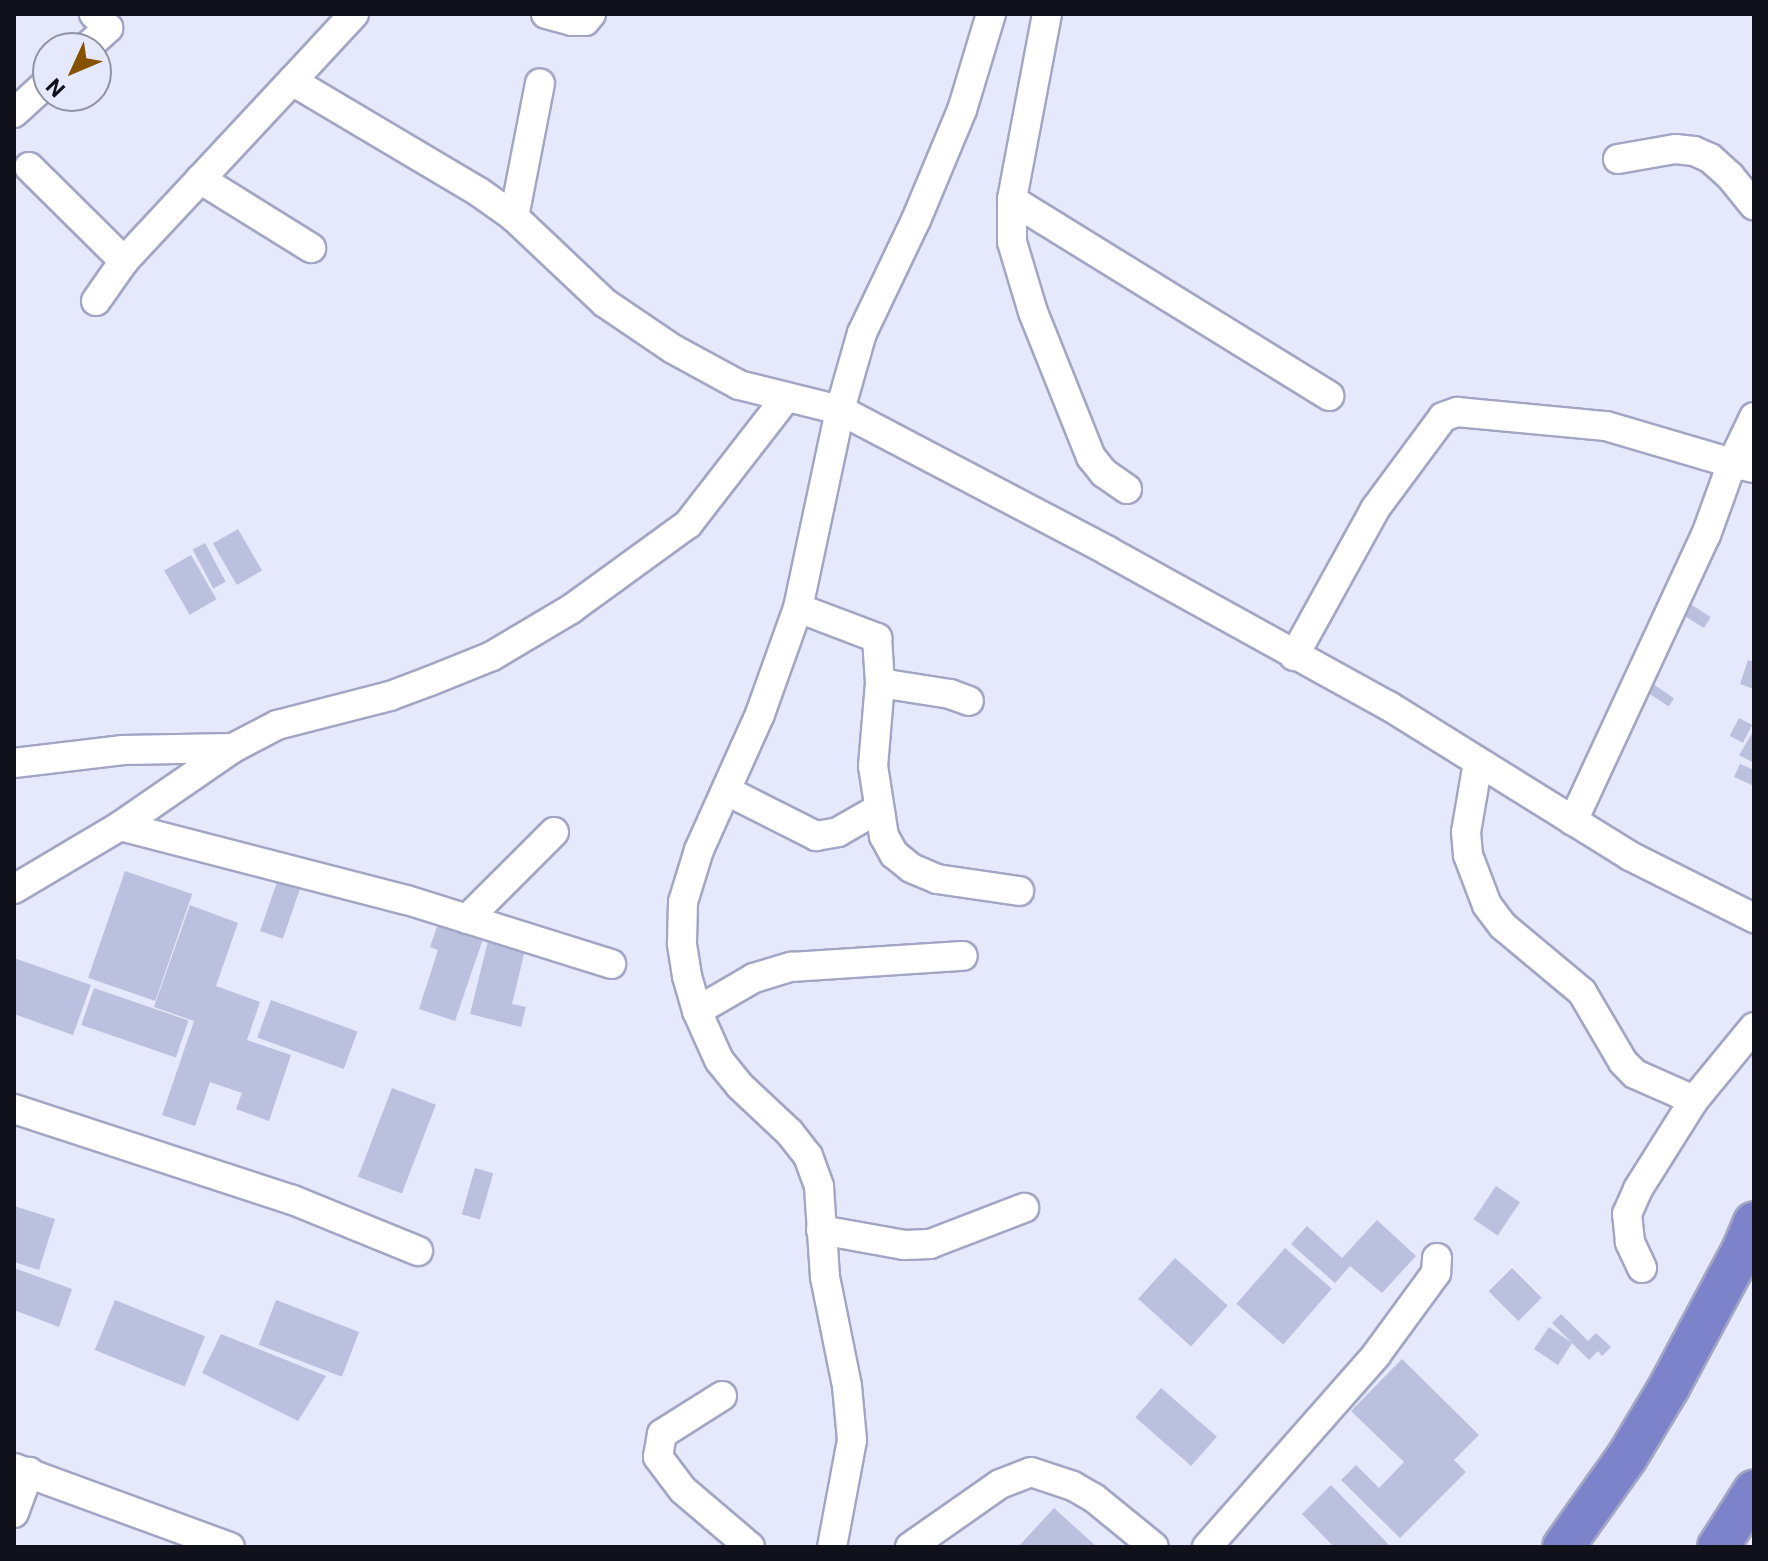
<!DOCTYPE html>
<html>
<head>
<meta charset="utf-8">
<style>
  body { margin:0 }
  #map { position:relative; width:1768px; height:1561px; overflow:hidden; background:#e6e9fc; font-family:Roboto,sans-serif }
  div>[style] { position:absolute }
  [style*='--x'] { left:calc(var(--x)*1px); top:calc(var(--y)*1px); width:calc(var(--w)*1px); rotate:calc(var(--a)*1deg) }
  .building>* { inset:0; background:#bbc0df; transform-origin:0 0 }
  .roads { filter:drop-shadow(2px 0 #a2a6c4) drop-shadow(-2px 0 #a2a6c4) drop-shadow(0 2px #a2a6c4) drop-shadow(0 -2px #a2a6c4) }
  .minor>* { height:28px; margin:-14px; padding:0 14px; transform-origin:14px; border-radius:14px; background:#fff }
  .highway>* { height:40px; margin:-20px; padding:0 20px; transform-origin:20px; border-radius:20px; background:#7c83cb }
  span { translate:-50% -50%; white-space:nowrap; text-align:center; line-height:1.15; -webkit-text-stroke:8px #e6e9fc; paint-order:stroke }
  .frame { position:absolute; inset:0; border:16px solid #10111b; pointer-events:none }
  .north { position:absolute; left:32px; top:32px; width:80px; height:80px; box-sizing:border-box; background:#e6e9fc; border:2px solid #9093a2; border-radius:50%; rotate:226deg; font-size:22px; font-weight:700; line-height:32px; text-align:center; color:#10111b }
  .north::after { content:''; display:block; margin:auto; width:28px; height:36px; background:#875200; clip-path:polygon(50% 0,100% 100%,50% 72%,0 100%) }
</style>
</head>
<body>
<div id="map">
  <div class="building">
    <div style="left:238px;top:529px;width:48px;height:29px;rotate:60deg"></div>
    <div style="left:205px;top:543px;width:44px;height:14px;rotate:62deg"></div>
    <div style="left:191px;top:555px;width:51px;height:31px;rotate:60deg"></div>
    <div style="left:1682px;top:599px;width:34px;height:13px;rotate:32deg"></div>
    <div style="clip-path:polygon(1748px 660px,1754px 662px,1754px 689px,1740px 684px)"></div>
    <div style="left:1650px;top:682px;width:29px;height:10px;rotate:34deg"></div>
    <div style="left:1739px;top:718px;width:15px;height:20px;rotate:28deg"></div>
    <div style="clip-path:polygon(1754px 730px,1754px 763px,1739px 755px)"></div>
    <div style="clip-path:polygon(1740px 764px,1754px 770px,1754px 786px,1734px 777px)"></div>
    <div style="left:125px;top:871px;width:71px;height:113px;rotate:19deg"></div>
    <div style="left:278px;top:879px;width:24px;height:55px;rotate:19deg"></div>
    <div style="clip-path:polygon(190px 905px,238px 923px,216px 986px,260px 1002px,247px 1040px,291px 1055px,269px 1121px,236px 1109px,242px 1093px,210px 1082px,195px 1126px,162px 1115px,194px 1021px,154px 1007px)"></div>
    <div style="clip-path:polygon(440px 918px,485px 933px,455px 1021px,419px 1009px,438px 950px,430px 947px)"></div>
    <div style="clip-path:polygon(489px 937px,526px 946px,512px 1004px,526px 1007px,521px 1027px,470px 1014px)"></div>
    <div style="clip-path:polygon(14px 958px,91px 985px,73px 1035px,14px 1014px)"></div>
    <div style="left:94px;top:988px;width:100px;height:39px;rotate:19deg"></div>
    <div style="left:271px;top:1000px;width:92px;height:40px;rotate:20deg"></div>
    <div style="left:392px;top:1088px;width:47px;height:95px;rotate:21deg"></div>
    <div style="left:475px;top:1168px;width:19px;height:48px;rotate:16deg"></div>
    <div style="left:1496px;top:1186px;width:29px;height:40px;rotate:34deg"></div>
    <div style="clip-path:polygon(14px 1206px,55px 1219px,39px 1270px,14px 1262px)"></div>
    <div style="clip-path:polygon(1377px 1220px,1416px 1256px,1382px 1293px,1350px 1266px,1335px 1283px,1291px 1244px,1307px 1226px,1342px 1258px)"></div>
    <div style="left:1285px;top:1248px;width:62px;height:74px;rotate:41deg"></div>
    <div style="left:1175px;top:1258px;width:71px;height:55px;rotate:42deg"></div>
    <div style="clip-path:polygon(14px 1268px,72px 1289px,59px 1327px,14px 1310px)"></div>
    <div style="left:1512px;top:1268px;width:42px;height:33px;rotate:45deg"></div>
    <div style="left:115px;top:1300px;width:97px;height:54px;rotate:22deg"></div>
    <div style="left:276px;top:1300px;width:89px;height:48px;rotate:21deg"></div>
    <div style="clip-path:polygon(1561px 1314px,1588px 1341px,1596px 1333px,1611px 1347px,1602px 1356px,1598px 1351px,1589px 1360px,1572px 1343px,1558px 1365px,1534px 1349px,1549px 1327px,1572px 1343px,1552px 1323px)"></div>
    <div style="clip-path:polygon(221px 1334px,326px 1376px,298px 1421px,202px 1373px)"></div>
    <div style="clip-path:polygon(1402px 1359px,1479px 1435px,1454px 1460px,1466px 1472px,1400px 1538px,1341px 1480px,1356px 1465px,1379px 1488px,1404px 1462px,1351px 1411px)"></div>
    <div style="left:1161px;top:1388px;width:74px;height:39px;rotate:41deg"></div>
    <div style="clip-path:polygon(1331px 1485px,1391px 1547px,1334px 1547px,1302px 1514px)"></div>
    <div style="clip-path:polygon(1054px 1508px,1097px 1547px,1018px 1547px)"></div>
  </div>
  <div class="roads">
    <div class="minor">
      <div style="--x:354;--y:14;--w:91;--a:132.8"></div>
      <div style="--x:292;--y:81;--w:217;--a:30.7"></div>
      <div style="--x:479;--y:192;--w:43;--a:35.5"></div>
      <div style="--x:514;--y:217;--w:125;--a:43.4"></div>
      <div style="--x:605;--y:303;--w:82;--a:34.1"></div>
      <div style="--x:673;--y:349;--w:75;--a:28.6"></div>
      <div style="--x:739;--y:385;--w:104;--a:13.9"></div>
      <div style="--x:840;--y:410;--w:80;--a:-74.1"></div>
      <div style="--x:862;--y:333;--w:125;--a:-64.5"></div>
      <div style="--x:916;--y:220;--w:119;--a:-67.3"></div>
      <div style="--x:962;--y:110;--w:100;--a:-73.2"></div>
      <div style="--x:546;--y:14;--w:27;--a:15"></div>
      <div style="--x:572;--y:21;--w:13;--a:0"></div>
      <div style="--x:585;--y:21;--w:9;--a:-49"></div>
      <div style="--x:1047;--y:14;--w:189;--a:100.7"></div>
      <div style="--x:1012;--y:200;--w:42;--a:90"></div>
      <div style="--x:1012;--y:242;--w:73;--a:73.3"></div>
      <div style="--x:1033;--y:312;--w:156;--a:68.2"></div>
      <div style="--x:1091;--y:457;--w:21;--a:51"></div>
      <div style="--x:1104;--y:473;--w:28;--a:35"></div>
      <div style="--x:86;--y:48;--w:30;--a:-42"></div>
      <div style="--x:108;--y:28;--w:20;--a:-135"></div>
      <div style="--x:14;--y:113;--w:46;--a:-42.4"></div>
      <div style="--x:1618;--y:159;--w:58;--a:-10"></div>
      <div style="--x:1675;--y:149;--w:19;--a:6"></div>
      <div style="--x:1694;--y:151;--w:17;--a:24"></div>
      <div style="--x:1710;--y:158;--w:27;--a:42"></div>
      <div style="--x:1730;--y:176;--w:38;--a:51"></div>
      <div style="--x:29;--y:167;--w:134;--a:44.7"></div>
      <div style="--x:200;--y:179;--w:131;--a:31.9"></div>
      <div style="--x:1012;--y:200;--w:373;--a:31.7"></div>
      <div style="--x:514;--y:217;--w:136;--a:-79"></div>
      <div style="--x:96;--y:301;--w:49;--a:-55"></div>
      <div style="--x:124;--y:261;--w:246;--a:-47"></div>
      <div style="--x:798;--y:608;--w:85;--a:20.8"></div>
      <div style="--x:877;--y:638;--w:45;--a:86.2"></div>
      <div style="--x:880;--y:683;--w:83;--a:94.8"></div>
      <div style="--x:873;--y:766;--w:71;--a:81.1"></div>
      <div style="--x:884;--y:836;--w:21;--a:61"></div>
      <div style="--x:894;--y:854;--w:22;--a:39"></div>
      <div style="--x:911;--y:868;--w:28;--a:23"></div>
      <div style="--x:937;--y:879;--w:83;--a:8.3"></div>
      <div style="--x:1294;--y:656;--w:168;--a:-61.1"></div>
      <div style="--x:1375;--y:509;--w:114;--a:-53.5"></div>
      <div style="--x:1443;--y:417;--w:15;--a:-20"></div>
      <div style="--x:1457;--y:412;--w:150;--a:5.4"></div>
      <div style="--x:1606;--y:426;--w:131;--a:16.4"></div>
      <div style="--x:1732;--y:463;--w:51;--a:-64.4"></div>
      <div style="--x:880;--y:683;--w:71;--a:8.9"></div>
      <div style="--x:950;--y:694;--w:20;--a:20"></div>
      <div style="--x:1478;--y:762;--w:71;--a:99.7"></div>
      <div style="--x:1466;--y:832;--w:23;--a:85"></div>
      <div style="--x:1468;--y:855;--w:53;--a:69.2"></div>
      <div style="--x:1487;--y:905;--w:26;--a:53"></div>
      <div style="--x:1503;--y:926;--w:103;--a:39.9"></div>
      <div style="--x:1582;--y:992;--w:81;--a:59.6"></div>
      <div style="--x:1623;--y:1062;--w:17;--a:45"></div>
      <div style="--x:1635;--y:1074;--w:64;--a:23.8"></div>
      <div style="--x:14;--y:763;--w:110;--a:-6.8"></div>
      <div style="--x:123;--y:750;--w:110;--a:-1"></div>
      <div style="--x:727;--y:791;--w:100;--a:26.8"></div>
      <div style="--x:816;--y:836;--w:22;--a:-10"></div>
      <div style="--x:838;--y:832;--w:46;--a:-29.9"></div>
      <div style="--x:1573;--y:821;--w:315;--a:-65.1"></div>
      <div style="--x:1706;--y:535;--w:77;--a:-70.1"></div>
      <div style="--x:1732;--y:463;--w:23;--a:13"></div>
      <div style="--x:120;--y:826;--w:296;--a:14.5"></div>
      <div style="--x:407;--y:900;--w:214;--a:17.4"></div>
      <div style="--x:14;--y:889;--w:123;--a:-30.7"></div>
      <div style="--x:120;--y:826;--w:137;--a:-34.6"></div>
      <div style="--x:233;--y:748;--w:50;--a:-27.6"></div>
      <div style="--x:277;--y:725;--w:117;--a:-14.4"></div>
      <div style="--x:390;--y:696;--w:43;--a:-20.6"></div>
      <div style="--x:430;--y:681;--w:67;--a:-22"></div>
      <div style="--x:492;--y:656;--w:92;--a:-30.7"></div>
      <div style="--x:571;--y:609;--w:145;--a:-36"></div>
      <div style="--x:688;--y:524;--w:158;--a:-52.2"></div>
      <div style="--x:467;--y:919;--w:123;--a:-45"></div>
      <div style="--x:697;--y:1011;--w:66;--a:-30.1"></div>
      <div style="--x:754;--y:978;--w:39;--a:-17"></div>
      <div style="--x:791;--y:967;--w:172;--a:-3.7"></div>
      <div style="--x:14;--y:1109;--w:293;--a:18.1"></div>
      <div style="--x:293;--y:1200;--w:135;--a:22.2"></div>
      <div style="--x:821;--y:1230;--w:84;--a:10.2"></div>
      <div style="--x:904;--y:1245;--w:26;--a:-2"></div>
      <div style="--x:930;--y:1244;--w:101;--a:-21"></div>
      <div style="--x:1642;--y:1268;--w:29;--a:-115"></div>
      <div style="--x:1630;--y:1242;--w:28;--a:-96"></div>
      <div style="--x:1627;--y:1214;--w:27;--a:-66"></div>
      <div style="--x:1638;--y:1189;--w:105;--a:-57.8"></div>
      <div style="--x:1694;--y:1100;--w:94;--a:-50.6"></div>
      <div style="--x:722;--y:1396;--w:71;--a:147.7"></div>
      <div style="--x:662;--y:1434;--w:23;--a:100"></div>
      <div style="--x:658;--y:1457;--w:41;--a:52.9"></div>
      <div style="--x:683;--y:1490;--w:88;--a:40.4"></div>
      <div style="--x:14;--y:1468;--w:230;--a:20.1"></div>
      <div style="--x:14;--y:1513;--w:44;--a:-69.9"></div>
      <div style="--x:832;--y:1547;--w:109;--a:-79.4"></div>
      <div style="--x:852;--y:1440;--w:54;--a:-95.3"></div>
      <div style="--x:847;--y:1386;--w:111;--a:-101.4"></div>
      <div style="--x:825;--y:1277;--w:91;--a:-93.8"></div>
      <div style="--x:819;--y:1186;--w:32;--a:-110"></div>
      <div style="--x:808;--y:1156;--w:31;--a:-128"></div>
      <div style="--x:789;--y:1132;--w:67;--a:-136.8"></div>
      <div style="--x:740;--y:1086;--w:33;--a:-129"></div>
      <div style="--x:719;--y:1060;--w:54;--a:-114.2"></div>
      <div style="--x:697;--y:1011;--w:36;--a:-106"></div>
      <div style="--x:687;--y:976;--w:33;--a:-99"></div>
      <div style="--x:682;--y:943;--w:41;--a:-88.6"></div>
      <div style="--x:683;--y:902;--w:54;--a:-72.9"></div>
      <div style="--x:699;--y:850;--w:149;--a:-65.8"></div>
      <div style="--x:760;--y:714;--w:113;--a:-70.3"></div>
      <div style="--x:798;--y:608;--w:202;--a:-78"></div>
      <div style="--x:840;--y:410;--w:303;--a:27.7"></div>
      <div style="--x:1108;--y:551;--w:321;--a:28.9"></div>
      <div style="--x:1389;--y:706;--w:284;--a:31.9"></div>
      <div style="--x:1630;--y:856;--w:139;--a:26.6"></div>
      <div style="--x:910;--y:1547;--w:110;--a:-35"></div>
      <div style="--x:1000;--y:1484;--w:33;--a:-21"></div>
      <div style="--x:1031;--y:1472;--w:44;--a:18.4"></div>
      <div style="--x:1073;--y:1486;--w:24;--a:30"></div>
      <div style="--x:1094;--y:1498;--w:77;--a:39.2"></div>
      <div style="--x:1207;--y:1547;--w:256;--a:-48.6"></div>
      <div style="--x:1376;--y:1355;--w:102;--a:-53.8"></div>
      <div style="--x:1436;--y:1273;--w:15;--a:-86"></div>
    </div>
    <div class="highway">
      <div style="--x:1563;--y:1547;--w:110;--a:-54.6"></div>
      <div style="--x:1627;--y:1457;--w:82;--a:-59"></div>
      <div style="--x:1669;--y:1387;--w:152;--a:-61.8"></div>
      <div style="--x:1741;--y:1253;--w:33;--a:-67"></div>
      <div style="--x:1718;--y:1547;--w:67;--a:-57.3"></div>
    </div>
  </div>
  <div class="frame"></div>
  <div class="north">N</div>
</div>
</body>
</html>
